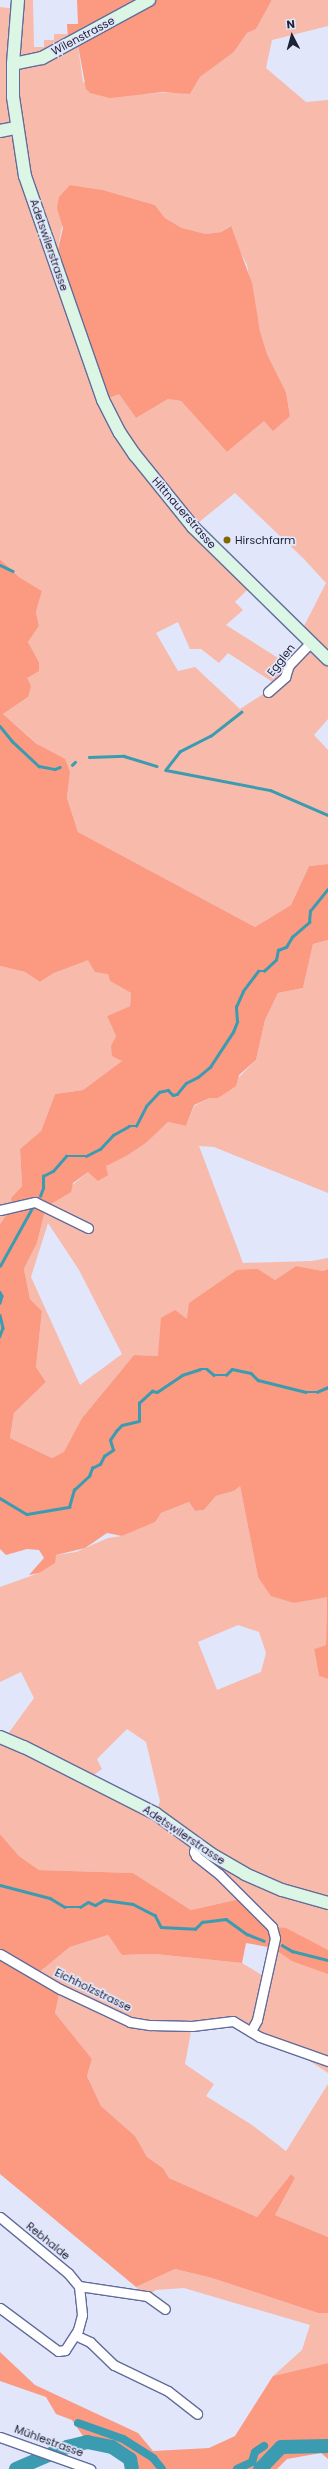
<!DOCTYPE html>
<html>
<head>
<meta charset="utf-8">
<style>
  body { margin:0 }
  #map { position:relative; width:328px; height:2469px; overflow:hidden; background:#e1e6fb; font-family:Poppins,sans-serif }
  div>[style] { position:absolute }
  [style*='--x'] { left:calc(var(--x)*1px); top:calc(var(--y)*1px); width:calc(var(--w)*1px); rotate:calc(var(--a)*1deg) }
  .green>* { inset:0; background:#f8baaa }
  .forest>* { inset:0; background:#fc9981 }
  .stream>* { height:2.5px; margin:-1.25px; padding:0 1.25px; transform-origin:1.25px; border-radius:1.25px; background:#3b9cb1 }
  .canal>* { height:8px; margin:-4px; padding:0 4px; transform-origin:4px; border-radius:4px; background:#3b9cb1 }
  .river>* { height:14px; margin:-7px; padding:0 7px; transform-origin:7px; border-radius:7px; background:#3b9cb1 }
  .roads { filter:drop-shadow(1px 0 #626c9a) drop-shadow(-1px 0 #626c9a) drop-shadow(0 1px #626c9a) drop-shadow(0 -1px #626c9a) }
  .street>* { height:9px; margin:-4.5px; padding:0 4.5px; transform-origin:4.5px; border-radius:4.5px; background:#fff }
  .secondary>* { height:12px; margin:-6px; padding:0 6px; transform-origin:6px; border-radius:6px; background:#dcf6e5 }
  .dots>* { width:11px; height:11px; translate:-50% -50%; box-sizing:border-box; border:2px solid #e1e6fb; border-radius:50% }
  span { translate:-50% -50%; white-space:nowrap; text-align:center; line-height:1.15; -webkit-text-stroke:3.5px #e1e6fb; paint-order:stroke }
  .street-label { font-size:11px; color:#1e2235 }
  .poi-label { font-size:11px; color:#1e2235 }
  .left { translate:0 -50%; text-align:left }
  .north { position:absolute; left:272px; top:16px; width:40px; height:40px; -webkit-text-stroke:3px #e1e6fb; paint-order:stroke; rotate:354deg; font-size:11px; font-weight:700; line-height:16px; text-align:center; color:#1e2235 }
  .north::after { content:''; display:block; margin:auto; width:14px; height:18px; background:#1e2235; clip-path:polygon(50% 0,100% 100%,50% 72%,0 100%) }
</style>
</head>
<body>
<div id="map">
  <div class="green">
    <div style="clip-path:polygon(evenodd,18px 0,33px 0,34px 47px,44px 47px,44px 40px,54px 40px,54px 34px,67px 34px,68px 40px,77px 39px,83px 82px,142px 94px,176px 92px,190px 94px,200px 77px,234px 52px,247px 33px,256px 29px,272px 0,328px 0,328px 26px,272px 40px,266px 68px,306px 102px,328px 100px,328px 719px,314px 735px,328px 750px,328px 864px,309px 866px,291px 905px,255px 927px,78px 832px,67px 798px,70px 772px,3px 714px,28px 697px,27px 678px,39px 662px,28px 642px,39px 626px,36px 612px,42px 591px,19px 577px,0 559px,0 7px,17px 9px,18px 0,70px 185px,103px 190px,155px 205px,165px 218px,182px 228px,206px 234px,221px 232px,230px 226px,234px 240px,247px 265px,260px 331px,267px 354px,286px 392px,290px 416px,264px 421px,227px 452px,181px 401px,168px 399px,136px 418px,119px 394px,55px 263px,70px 185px,18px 0,235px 493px,304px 559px,326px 583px,301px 632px,311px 642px,289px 665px,226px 625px,243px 610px,235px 602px,252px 585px,193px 527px,235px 493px,18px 0,178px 622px,190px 649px,201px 649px,219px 663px,228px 653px,277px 685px,240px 709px,195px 667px,178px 671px,156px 633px,178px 622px)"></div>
    <div style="clip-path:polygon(evenodd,328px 940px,328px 1193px,214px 1147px,199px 1146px,243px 1263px,312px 1261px,328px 1258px,328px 1269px,323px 1271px,296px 1266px,275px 1280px,258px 1269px,187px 1319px,158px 1356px,134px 1355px,82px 1418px,65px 1452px,52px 1458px,10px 1438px,14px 1413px,46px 1382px,36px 1367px,42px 1311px,30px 1299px,24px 1269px,37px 1243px,46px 1207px,88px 1172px,128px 1155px,146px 1143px,168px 1122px,186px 1126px,194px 1106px,210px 1098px,218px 1098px,256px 1060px,265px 1020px,278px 993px,303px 988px,313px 944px,328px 940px,48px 1223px,79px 1270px,122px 1354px,80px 1385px,31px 1277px,48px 1223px)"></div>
    <div style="clip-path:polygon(88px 959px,108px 974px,110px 981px,131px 993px,130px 1006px,107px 1016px,116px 1036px,112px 1046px,122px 1061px,83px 1090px,55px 1094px,41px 1131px,20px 1149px,22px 1186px,11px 1198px,12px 1207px,0 1224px,0 966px,25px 972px,40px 982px,54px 973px)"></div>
    <div style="clip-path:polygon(evenodd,240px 1486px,258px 1577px,294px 1603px,327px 1596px,326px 1645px,314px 1649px,319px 1676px,328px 1679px,328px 1950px,272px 1927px,244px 1898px,191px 1910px,133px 1873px,39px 1870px,19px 1856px,0 1834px,0 1737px,5px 1738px,34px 1698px,21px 1672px,0 1682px,0 1587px,39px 1573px,56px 1555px,76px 1552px,108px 1538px,122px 1536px,154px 1522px,161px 1513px,189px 1502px,195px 1511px,204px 1510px,216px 1496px,234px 1491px,240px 1486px,238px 1625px,259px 1632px,266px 1653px,261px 1672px,217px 1690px,198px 1642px,238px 1625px,240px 1486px,127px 1729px,146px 1742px,160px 1801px,156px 1814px,87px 1780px,102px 1769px,97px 1759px,127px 1729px)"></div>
    <div style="clip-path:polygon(108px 1935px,123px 1955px,155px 1954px,242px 1963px,265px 1977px,273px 1948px,328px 1953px,328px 2073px,296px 2052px,242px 2025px,192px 2026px,185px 2064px,214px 2084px,206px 2096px,252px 2125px,286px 2151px,328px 2084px,328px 2237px,275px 2215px,295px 2178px,291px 2174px,257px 2217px,169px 2178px,163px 2168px,147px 2157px,135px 2136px,101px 2106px,87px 2076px,92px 2059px,55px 2013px,57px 1997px,37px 1974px,70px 1947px)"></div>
    <div style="clip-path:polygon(175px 2269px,212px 2278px,318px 2313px,328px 2313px,328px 2363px,273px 2376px,302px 2350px,310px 2325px,184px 2288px,156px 2290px,147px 2296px,136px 2287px)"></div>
  </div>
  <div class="forest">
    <div style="clip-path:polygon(77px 0,272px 0,256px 29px,247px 33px,234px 52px,200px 77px,190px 94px,163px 92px,110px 98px,90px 93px,86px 89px,77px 40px,68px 40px,67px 24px,78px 24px)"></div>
    <div style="clip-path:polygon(70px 185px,103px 190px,155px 205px,165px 218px,182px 228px,206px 234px,221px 232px,231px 226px,252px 283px,260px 331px,267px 354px,286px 392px,290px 416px,273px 431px,264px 421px,227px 452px,181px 401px,168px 399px,136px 418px,119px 394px,103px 400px,55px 262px,63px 228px,57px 208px,59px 197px)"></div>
    <div style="clip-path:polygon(0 559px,19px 577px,42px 591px,36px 612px,39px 626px,28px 642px,39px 662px,39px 671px,27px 678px,31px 686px,28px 697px,3px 714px,37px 744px,65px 759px,70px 772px,67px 798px,78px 832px,255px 927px,291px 905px,309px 866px,328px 864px,328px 940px,313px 944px,303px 988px,278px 993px,265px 1020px,256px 1060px,239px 1075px,236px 1086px,218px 1098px,210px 1098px,194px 1105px,186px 1126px,168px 1122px,146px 1143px,128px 1155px,106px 1166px,108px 1175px,98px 1181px,88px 1172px,73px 1183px,71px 1192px,46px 1207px,37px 1243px,24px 1269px,30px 1299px,42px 1311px,36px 1367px,46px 1382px,14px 1413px,10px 1438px,52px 1458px,64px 1452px,82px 1418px,134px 1355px,158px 1356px,161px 1318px,175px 1310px,187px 1319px,189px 1303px,237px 1270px,258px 1269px,275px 1280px,296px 1266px,323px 1271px,328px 1269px,328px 1679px,319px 1676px,314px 1649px,326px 1645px,327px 1597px,294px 1603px,271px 1596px,258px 1577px,240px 1486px,234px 1491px,216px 1496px,204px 1510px,195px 1511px,189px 1502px,161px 1513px,155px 1522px,122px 1536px,107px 1533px,85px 1548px,56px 1555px,55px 1563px,39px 1573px,29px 1575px,44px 1558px,39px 1550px,27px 1549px,6px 1555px,0 1549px,0 1224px,12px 1207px,11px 1198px,22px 1186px,20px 1149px,41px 1131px,55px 1094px,83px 1090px,122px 1061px,112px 1056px,111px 1046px,116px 1036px,107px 1016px,130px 1006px,131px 993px,110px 981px,108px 974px,95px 972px,88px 960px,54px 973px,40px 982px,25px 972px,0 966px)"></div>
    <div style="clip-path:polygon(0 1834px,19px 1856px,39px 1870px,133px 1873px,191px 1910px,244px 1898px,272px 1927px,286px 1928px,328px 1950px,328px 1974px,292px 1961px,273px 1948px,246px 1943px,242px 1963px,155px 1954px,122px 1955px,108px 1935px,70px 1947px,37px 1974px,60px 1989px,55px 2013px,92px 2059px,87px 2076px,101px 2106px,135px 2136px,147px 2157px,163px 2168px,169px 2178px,257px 2217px,291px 2174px,295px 2178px,275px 2215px,328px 2237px,328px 2313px,318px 2313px,212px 2278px,175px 2269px,136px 2287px,0 2174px)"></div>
    <div style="clip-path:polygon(0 2352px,35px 2385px,138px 2433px,153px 2451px,209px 2448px,235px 2436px,273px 2376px,328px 2363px,328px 2459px,321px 2453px,287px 2459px,277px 2469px,132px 2469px,129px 2459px,112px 2447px,87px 2442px,72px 2420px,56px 2414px,46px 2397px,0 2381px)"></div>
  </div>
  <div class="stream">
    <div style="--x:0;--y:565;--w:14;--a:25"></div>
    <div style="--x:242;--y:712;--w:39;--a:142"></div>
    <div style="--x:211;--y:736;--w:35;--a:153"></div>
    <div style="--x:180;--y:752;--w:23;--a:128"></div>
    <div style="--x:166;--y:770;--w:106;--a:10.9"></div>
    <div style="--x:270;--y:790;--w:63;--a:23.3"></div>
    <div style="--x:0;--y:726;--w:19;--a:51"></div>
    <div style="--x:12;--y:741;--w:37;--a:43"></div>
    <div style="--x:39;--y:766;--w:16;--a:11"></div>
    <div style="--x:55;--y:769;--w:5;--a:-22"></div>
    <div style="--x:89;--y:757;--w:35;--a:-2"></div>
    <div style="--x:124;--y:756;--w:34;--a:17"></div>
    <div style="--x:72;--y:765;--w:4;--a:-45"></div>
    <div style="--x:40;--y:1196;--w:9;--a:-69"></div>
    <div style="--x:43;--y:1188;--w:12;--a:-90"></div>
    <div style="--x:43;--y:1176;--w:11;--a:-27"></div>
    <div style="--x:53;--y:1171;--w:20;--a:-49"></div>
    <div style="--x:66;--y:1156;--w:20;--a:0"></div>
    <div style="--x:86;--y:1156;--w:16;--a:-27"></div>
    <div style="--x:100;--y:1149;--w:19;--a:-47"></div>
    <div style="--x:113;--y:1135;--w:18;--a:-29"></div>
    <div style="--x:129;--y:1126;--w:7;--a:0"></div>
    <div style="--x:136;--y:1126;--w:22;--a:-63"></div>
    <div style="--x:146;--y:1106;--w:19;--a:-47"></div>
    <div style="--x:159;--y:1092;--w:9;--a:-13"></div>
    <div style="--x:168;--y:1090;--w:7;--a:45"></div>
    <div style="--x:173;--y:1095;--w:4;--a:-14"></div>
    <div style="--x:177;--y:1094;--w:14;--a:-51"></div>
    <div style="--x:186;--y:1083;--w:13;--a:-27"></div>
    <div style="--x:198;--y:1077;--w:16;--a:-40"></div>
    <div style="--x:210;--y:1067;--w:42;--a:-56.7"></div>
    <div style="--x:233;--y:1032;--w:11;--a:-68"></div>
    <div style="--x:237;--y:1022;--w:15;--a:-94"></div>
    <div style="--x:236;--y:1007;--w:17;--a:-66"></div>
    <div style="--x:243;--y:991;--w:25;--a:-53"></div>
    <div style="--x:258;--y:971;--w:6;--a:0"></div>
    <div style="--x:264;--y:971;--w:16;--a:-43"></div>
    <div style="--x:276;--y:960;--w:10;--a:-79"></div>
    <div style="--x:278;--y:950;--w:9;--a:-21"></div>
    <div style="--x:286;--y:947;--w:12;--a:-59"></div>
    <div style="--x:292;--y:937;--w:23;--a:-41"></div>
    <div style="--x:309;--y:922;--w:11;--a:-85"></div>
    <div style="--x:310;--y:911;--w:28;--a:-51"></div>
    <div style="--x:0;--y:1266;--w:66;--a:-61.1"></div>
    <div style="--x:0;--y:1292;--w:4;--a:63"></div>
    <div style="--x:2;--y:1296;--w:7;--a:106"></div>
    <div style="--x:0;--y:1315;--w:13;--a:77"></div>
    <div style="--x:3;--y:1328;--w:9;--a:111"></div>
    <div style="--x:0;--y:1498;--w:31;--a:31"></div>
    <div style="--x:27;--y:1514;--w:43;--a:-9.5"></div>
    <div style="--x:69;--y:1507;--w:18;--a:-74"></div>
    <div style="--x:74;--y:1490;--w:21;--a:-43"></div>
    <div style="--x:89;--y:1476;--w:9;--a:-69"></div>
    <div style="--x:92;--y:1468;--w:9;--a:-27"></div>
    <div style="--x:100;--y:1464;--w:9;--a:-63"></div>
    <div style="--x:104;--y:1456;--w:11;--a:-34"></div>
    <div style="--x:113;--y:1450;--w:10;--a:-107"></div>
    <div style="--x:110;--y:1440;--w:11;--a:-56"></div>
    <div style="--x:116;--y:1431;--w:8;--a:-45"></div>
    <div style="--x:122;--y:1425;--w:17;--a:-13"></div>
    <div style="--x:139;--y:1421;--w:18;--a:-90"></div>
    <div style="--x:139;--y:1403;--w:18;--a:-43"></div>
    <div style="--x:152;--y:1391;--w:5;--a:11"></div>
    <div style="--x:157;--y:1392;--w:30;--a:-34"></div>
    <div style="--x:182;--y:1375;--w:19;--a:-18"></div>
    <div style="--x:200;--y:1369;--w:7;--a:0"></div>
    <div style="--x:207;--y:1369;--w:9;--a:41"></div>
    <div style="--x:214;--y:1375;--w:12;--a:0"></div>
    <div style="--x:226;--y:1375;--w:8;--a:-45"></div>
    <div style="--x:232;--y:1369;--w:19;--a:12"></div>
    <div style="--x:251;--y:1373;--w:10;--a:45"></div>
    <div style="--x:258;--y:1380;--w:49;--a:14"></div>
    <div style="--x:306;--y:1392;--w:11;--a:0"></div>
    <div style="--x:317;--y:1392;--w:12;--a:-24"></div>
    <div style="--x:0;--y:1885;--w:52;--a:14.6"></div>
    <div style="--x:50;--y:1898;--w:17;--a:31"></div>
    <div style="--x:65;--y:1907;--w:15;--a:0"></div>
    <div style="--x:80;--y:1907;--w:9;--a:-32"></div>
    <div style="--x:88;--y:1902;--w:8;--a:23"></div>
    <div style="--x:95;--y:1905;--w:10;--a:-29"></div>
    <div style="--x:104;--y:1900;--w:29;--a:8"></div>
    <div style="--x:133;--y:1904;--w:25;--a:27"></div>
    <div style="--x:155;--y:1915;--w:13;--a:63"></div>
    <div style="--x:161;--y:1927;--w:34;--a:3"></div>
    <div style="--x:195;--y:1929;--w:10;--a:-45"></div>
    <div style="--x:202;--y:1922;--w:24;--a:-7"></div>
    <div style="--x:226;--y:1919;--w:26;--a:36"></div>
    <div style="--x:247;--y:1934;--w:18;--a:22"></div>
    <div style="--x:282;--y:1945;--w:12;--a:31"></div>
    <div style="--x:292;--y:1951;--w:37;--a:14"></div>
  </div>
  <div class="canal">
    <div style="--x:78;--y:2423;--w:48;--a:19.6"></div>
    <div style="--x:123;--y:2439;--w:36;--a:32"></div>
    <div style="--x:153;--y:2458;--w:14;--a:51"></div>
    <div style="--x:237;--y:2469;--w:17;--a:-25"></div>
    <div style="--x:252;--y:2462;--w:10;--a:-73"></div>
    <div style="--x:255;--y:2452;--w:11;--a:-34"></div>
  </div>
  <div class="river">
    <div style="--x:16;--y:2469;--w:56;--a:-23.3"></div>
    <div style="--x:67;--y:2447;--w:21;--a:-14"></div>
    <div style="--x:87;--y:2442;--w:25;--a:11"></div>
    <div style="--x:112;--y:2447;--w:22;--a:34"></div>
    <div style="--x:130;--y:2459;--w:10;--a:79"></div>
    <div style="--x:260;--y:2469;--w:30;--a:-46"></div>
    <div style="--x:281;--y:2447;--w:47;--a:-1.2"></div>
  </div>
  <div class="roads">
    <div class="street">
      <div style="--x:268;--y:692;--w:23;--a:-41"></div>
      <div style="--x:285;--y:677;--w:13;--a:-72"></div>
      <div style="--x:289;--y:665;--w:32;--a:-46"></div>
      <div style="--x:0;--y:1210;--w:36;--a:-13"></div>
      <div style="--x:35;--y:1202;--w:59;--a:26.1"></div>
      <div style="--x:196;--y:1844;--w:8;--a:104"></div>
      <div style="--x:194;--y:1852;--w:4;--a:63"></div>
      <div style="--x:196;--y:1856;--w:29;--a:38"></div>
      <div style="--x:219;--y:1874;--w:75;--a:45"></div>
      <div style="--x:272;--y:1927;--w:11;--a:75"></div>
      <div style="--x:275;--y:1938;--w:84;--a:102.4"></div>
      <div style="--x:257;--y:2020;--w:13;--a:119"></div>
      <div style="--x:0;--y:1954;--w:69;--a:30.3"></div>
      <div style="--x:60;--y:1989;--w:77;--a:25.2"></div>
      <div style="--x:130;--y:2022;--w:20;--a:9"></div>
      <div style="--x:150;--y:2025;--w:42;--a:1.4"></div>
      <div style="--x:192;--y:2026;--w:41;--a:-7"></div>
      <div style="--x:233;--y:2021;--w:31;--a:31"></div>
      <div style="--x:260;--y:2037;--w:72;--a:19.4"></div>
      <div style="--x:0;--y:2217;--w:88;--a:39.5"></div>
      <div style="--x:68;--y:2273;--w:17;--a:50"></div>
      <div style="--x:79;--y:2286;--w:29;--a:84"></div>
      <div style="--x:82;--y:2315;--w:16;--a:105"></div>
      <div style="--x:78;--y:2330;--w:24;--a:123"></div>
      <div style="--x:65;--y:2350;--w:7;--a:172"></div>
      <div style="--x:58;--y:2351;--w:72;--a:-143.4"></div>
      <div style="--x:79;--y:2286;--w:69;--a:8.4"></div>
      <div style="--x:147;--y:2296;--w:22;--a:36"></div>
      <div style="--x:75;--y:2335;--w:17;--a:25"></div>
      <div style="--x:90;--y:2342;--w:33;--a:44"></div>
      <div style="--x:114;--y:2365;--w:60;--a:25.7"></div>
      <div style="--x:168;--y:2391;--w:37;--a:38"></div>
      <div style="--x:0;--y:2437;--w:96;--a:19.6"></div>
    </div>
    <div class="secondary">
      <div style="--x:18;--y:0;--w:64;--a:94.5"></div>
      <div style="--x:13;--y:64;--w:33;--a:90"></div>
      <div style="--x:13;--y:97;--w:80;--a:81.4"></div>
      <div style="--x:25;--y:176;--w:237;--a:70.8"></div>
      <div style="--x:103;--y:400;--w:37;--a:63"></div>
      <div style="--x:120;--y:433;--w:27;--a:56"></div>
      <div style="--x:135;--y:455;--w:92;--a:51.1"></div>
      <div style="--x:193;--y:527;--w:189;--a:44.4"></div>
      <div style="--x:13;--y:64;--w:30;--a:-12"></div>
      <div style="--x:42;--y:58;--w:122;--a:-28.5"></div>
      <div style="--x:0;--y:131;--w:16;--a:-11"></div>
      <div style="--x:0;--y:1737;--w:26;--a:23"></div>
      <div style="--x:24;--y:1747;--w:148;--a:26.9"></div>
      <div style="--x:156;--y:1814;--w:68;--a:36"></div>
      <div style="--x:211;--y:1854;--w:39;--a:30"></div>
      <div style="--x:245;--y:1874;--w:40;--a:23.4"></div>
      <div style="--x:282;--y:1890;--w:48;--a:15.8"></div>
    </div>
  </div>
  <div class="dots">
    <div style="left:227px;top:540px;background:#7f6900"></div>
  </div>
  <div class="street-label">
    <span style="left:83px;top:36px;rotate:-28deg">Wilenstrasse</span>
    <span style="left:49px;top:245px;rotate:71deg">Adetswilerstrasse</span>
    <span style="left:184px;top:513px;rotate:49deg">Hittnauerstrasse</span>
    <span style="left:281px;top:660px;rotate:-52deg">Egglen</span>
    <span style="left:184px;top:1835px;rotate:34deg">Adetswilerstrasse</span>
    <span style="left:93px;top:1990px;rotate:26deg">Eichholzstrasse</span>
    <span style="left:48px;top:2241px;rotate:39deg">Rebhalde</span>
    <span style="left:49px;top:2441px;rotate:20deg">Mühlestrasse</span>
  </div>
  <div class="poi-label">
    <span class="left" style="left:235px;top:540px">Hirschfarm</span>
  </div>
  <div class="north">N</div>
</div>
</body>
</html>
